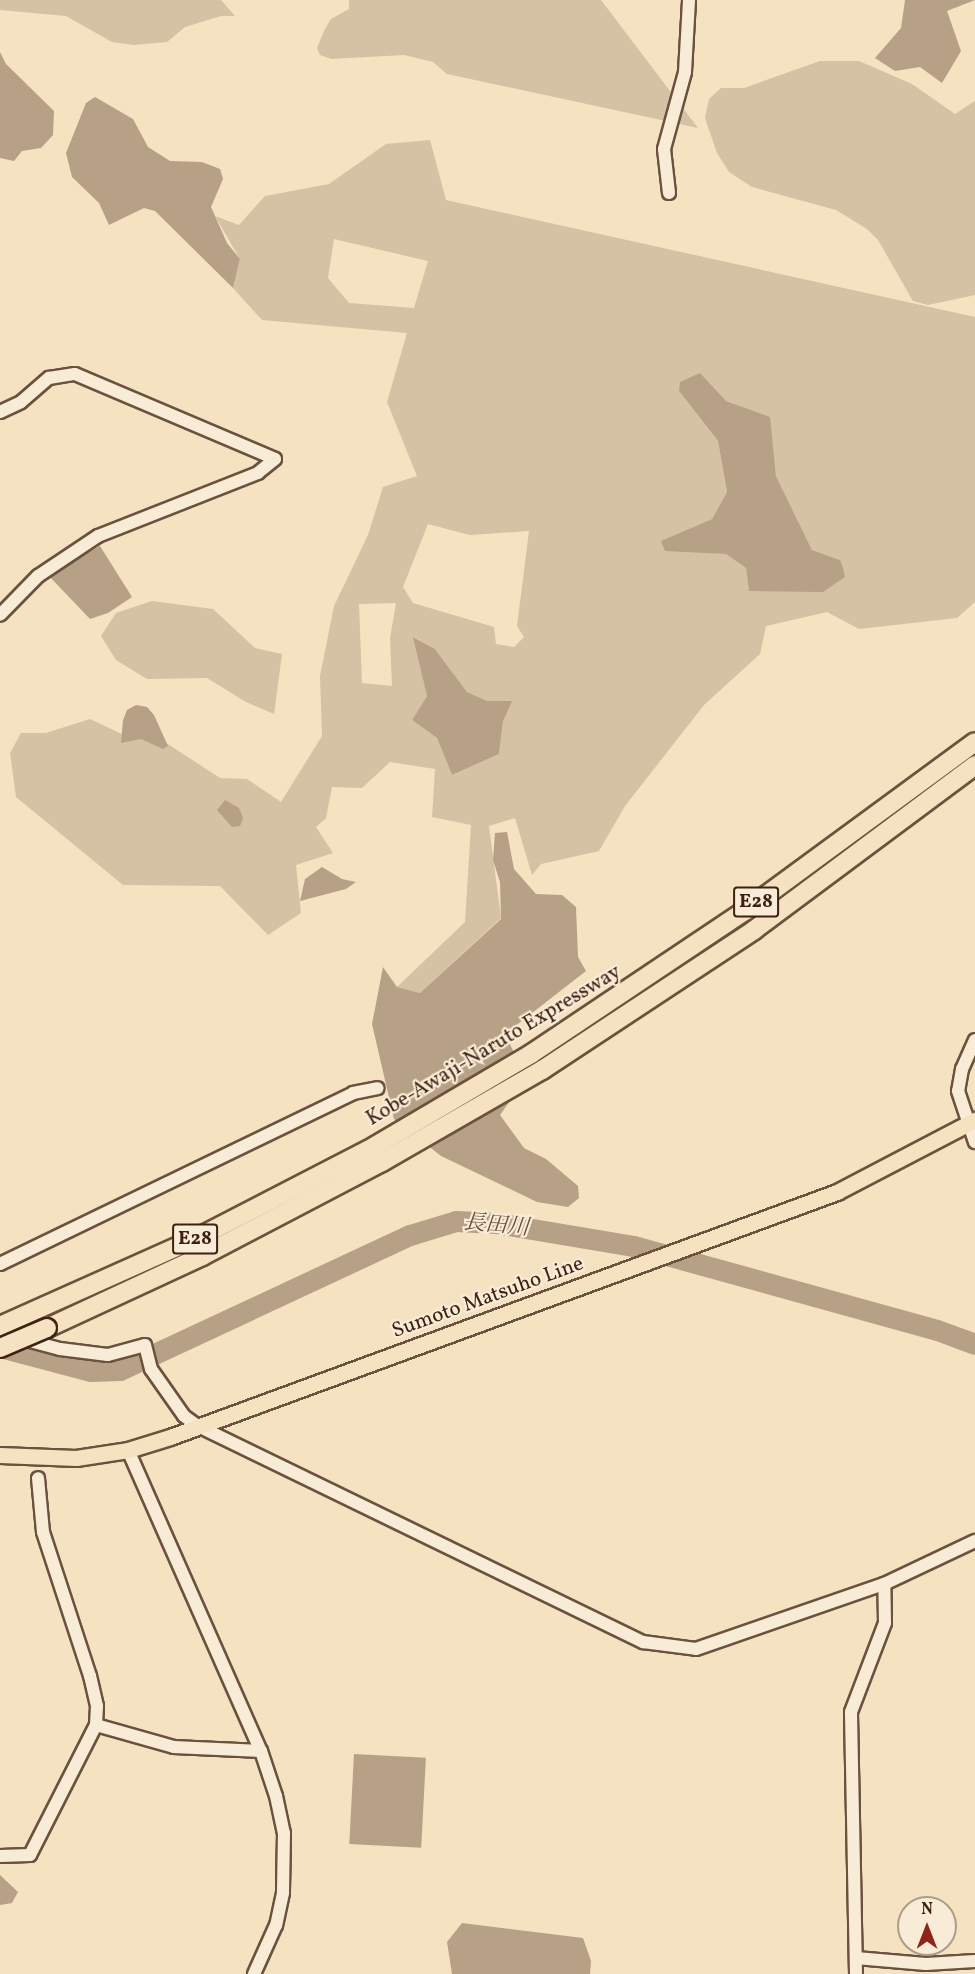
<!DOCTYPE html>
<html>
<head>
<meta charset="utf-8">
<style>
  body { margin:0 }
  #map { position:relative; width:975px; height:1974px; overflow:hidden; background:#f4e2c1; font-family:Vollkorn,"Noto Serif JP",serif }
  div>[style] { position:absolute }
  [style*='--x'] { left:calc(var(--x)*1px); top:calc(var(--y)*1px); width:calc(var(--w)*1px); rotate:calc(var(--a)*1deg) }
  .green>* { inset:0; background:#d5c1a3 }
  .water>* { inset:0; background:#b6a086; transform-origin:0 0 }
  .river>* { height:21px; margin:-10.5px; padding:0 10.5px; transform-origin:10.5px; border-radius:10.5px; background:#b6a086 }
  .roads { filter:drop-shadow(2px 0 #6c513e) drop-shadow(-2px 0 #6c513e) drop-shadow(0 2px #6c513e) drop-shadow(0 -2px #6c513e) }
  .minor>* { height:12px; margin:-6px; padding:0 6px; transform-origin:6px; border-radius:6px; background:#f8ecd7 }
  .major>* { height:15px; margin:-7.5px; padding:0 7.5px; transform-origin:7.5px; border-radius:7.5px; background:#f4e2c1 }
  .highway>* { height:18px; margin:-9px; padding:0 9px; transform-origin:9px; border-radius:9px; background:#f4e2c1 }
  .bridges { filter:drop-shadow(2px 0 #3e2113) drop-shadow(-2px 0 #3e2113) drop-shadow(0 2px #3e2113) drop-shadow(0 -2px #3e2113) }
  .highway-bridge>* { height:18px; margin:-9px; padding:0 9px; transform-origin:9px; border-radius:9px; background:#f4e2c1 }
  span { translate:-50% -50%; white-space:nowrap; text-align:center; line-height:1.15; -webkit-text-stroke:4.5px #f8ecd7; paint-order:stroke }
  .shield-label span { padding:2px 4px; background:#f8ecd7; border:2px solid; border-radius:4px; -webkit-text-stroke-width:0 }
  .shield-label { font-size:20px; color:#3e2113; font-weight:700 }
  .street-label { font-size:21px; color:#3e2113 }
  .water-label { font-size:22px; color:#684d3b; font-style:italic }
  .north { position:absolute; left:897px; top:1896px; width:60px; height:60px; box-sizing:border-box; background:#f8ecd7; border:2px solid #ae9b89; border-radius:50%; rotate:0deg; font-size:16px; font-weight:700; line-height:24px; text-align:center; color:#3e2113 }
  .north::after { content:''; display:block; margin:auto; width:21px; height:27px; background:#8f2418; clip-path:polygon(50% 0,100% 100%,50% 72%,0 100%) }
</style>
</head>
<body>
<div id="map">
  <div class="green">
    <div style="clip-path:polygon(0 0,221px 0,235px 16px,221px 16px,185px 27px,167px 42px,134px 45px,112px 42px,66px 16px,0 10px)"></div>
    <div style="clip-path:polygon(349px 0,601px 0,698px 128px,447px 74px,433px 62px,404px 55px,331px 59px,320px 55px,317px 48px,324px 31px,331px 19px,349px 9px)"></div>
    <div style="clip-path:polygon(820px 61px,859px 61px,912px 84px,955px 114px,975px 101px,975px 295px,928px 305px,913px 301px,878px 240px,867px 229px,836px 210px,752px 187px,729px 172px,717px 153px,705px 118px,709px 99px,721px 88px,744px 88px)"></div>
    <div style="clip-path:polygon(evenodd,430px 140px,446px 200px,975px 317px,975px 602px,957px 618px,859px 629px,827px 612px,766px 626px,760px 654px,704px 705px,625px 806px,599px 851px,541px 864px,532px 875px,515px 818px,489px 826px,501px 918px,420px 993px,397px 987px,465px 922px,471px 825px,432px 817px,435px 769px,390px 762px,362px 788px,332px 787px,326px 818px,316px 827px,333px 853px,296px 865px,301px 913px,268px 935px,220px 886px,123px 885px,16px 797px,10px 753px,21px 733px,46px 733px,90px 719px,128px 737px,157px 737px,220px 778px,247px 779px,281px 802px,322px 736px,320px 676px,334px 606px,368px 535px,383px 487px,417px 476px,387px 402px,407px 333px,262px 320px,233px 288px,240px 259px,215px 216px,239px 225px,265px 196px,329px 184px,386px 144px,430px 140px,334px 239px,428px 261px,414px 308px,349px 303px,328px 278px,334px 239px,430px 140px,679px 391px,726px 401px,769px 417px,776px 476px,812px 550px,840px 560px,749px 590px,746px 568px,726px 554px,665px 550px,662px 541px,712px 519px,727px 492px,718px 441px,679px 391px,430px 140px,428px 524px,470px 535px,529px 531px,517px 626px,524px 637px,514px 647px,496px 644px,494px 627px,413px 603px,403px 587px,428px 524px,430px 140px,396px 603px,390px 638px,392px 686px,362px 683px,359px 604px,396px 603px,430px 140px,414px 637px,435px 649px,467px 692px,487px 701px,503px 721px,499px 754px,452px 775px,437px 738px,412px 720px,427px 696px,414px 637px)"></div>
    <div style="clip-path:polygon(152px 601px,213px 609px,255px 648px,282px 654px,274px 714px,246px 702px,207px 678px,147px 679px,116px 660px,101px 636px,116px 613px)"></div>
  </div>
  <div class="water">
    <div style="clip-path:polygon(905px 0,975px 0,947px 11px,961px 51px,942px 83px,920px 67px,895px 71px,875px 58px,901px 28px)"></div>
    <div style="clip-path:polygon(0 52px,6px 64px,54px 111px,53px 135px,41px 148px,22px 151px,14px 161px,0 158px)"></div>
    <div style="clip-path:polygon(95px 97px,133px 119px,148px 147px,170px 161px,202px 162px,220px 169px,223px 179px,211px 207px,227px 243px,240px 259px,233px 288px,155px 211px,144px 208px,109px 225px,99px 203px,72px 177px,66px 153px,86px 103px)"></div>
    <div style="clip-path:polygon(700px 373px,726px 401px,770px 417px,776px 476px,812px 550px,840px 560px,843px 568px,845px 577px,823px 592px,749px 591px,746px 568px,726px 554px,665px 551px,661px 541px,712px 519px,727px 492px,718px 441px,679px 391px,680px 382px)"></div>
    <div style="clip-path:polygon(100px 546px,132px 597px,108px 613px,90px 619px,49px 576px)"></div>
    <div style="clip-path:polygon(413px 637px,435px 649px,467px 692px,487px 701px,512px 701px,503px 721px,499px 754px,452px 775px,437px 738px,412px 720px,427px 696px)"></div>
    <div style="clip-path:polygon(136px 705px,147px 707px,154px 715px,168px 746px,163px 749px,141px 739px,121px 743px,123px 720px,127px 710px)"></div>
    <div style="clip-path:polygon(225px 800px,239px 808px,243px 818px,240px 826px,232px 827px,217px 810px)"></div>
    <div style="clip-path:polygon(507px 832px,514px 869px,536px 894px,562px 895px,576px 907px,578px 957px,586px 971px,505px 1034px,521px 1067px,515px 1094px,500px 1115px,524px 1148px,546px 1159px,578px 1186px,579px 1198px,568px 1207px,537px 1202px,441px 1156px,394px 1119px,372px 1024px,383px 967px,397px 987px,420px 993px,501px 919px,500px 882px,493px 860px,495px 833px)"></div>
    <div style="clip-path:polygon(322px 867px,342px 879px,356px 882px,346px 889px,300px 901px,305px 879px)"></div>
    <div style="left:354px;top:1754px;width:72px;height:90px;rotate:3deg"></div>
    <div style="clip-path:polygon(0 1875px,18px 1892px,12px 1903px,0 1905px)"></div>
    <div style="clip-path:polygon(462px 1923px,583px 1938px,591px 1961px,590px 1974px,452px 1974px,447px 1942px)"></div>
  </div>
  <div class="river">
    <div style="--x:0;--y:1347;--w:94;--a:14.8"></div>
    <div style="--x:91;--y:1371;--w:29;--a:-2"></div>
    <div style="--x:120;--y:1370;--w:320;--a:-25"></div>
    <div style="--x:410;--y:1235;--w:48;--a:-16.9"></div>
    <div style="--x:456;--y:1221;--w:40;--a:2.9"></div>
    <div style="--x:496;--y:1223;--w:140;--a:9.5"></div>
    <div style="--x:634;--y:1246;--w:314;--a:15.5"></div>
    <div style="--x:937;--y:1330;--w:40;--a:20.2"></div>
  </div>
  <div class="roads">
    <div class="minor">
      <div style="--x:669;--y:193;--w:44;--a:-96.5"></div>
      <div style="--x:664;--y:149;--w:80;--a:-74.7"></div>
      <div style="--x:685;--y:72;--w:72;--a:-86.8"></div>
      <div style="--x:0;--y:412;--w:23;--a:-25"></div>
      <div style="--x:21;--y:402;--w:37;--a:-41"></div>
      <div style="--x:49;--y:378;--w:26;--a:-9"></div>
      <div style="--x:75;--y:374;--w:217;--a:23"></div>
      <div style="--x:275;--y:459;--w:22;--a:141"></div>
      <div style="--x:258;--y:473;--w:172;--a:158.5"></div>
      <div style="--x:98;--y:536;--w:72;--a:146.3"></div>
      <div style="--x:38;--y:576;--w:54;--a:134.3"></div>
      <div style="--x:975;--y:1040;--w:32;--a:114"></div>
      <div style="--x:962;--y:1069;--w:22;--a:100"></div>
      <div style="--x:958;--y:1091;--w:54;--a:71.6"></div>
      <div style="--x:0;--y:1264;--w:392;--a:-25.8"></div>
      <div style="--x:353;--y:1093;--w:25;--a:-11"></div>
      <div style="--x:0;--y:1333;--w:62;--a:14.9"></div>
      <div style="--x:60;--y:1349;--w:48;--a:7.1"></div>
      <div style="--x:108;--y:1355;--w:38;--a:-15"></div>
      <div style="--x:145;--y:1345;--w:25;--a:76"></div>
      <div style="--x:151;--y:1369;--w:57;--a:54.9"></div>
      <div style="--x:184;--y:1416;--w:17;--a:36"></div>
      <div style="--x:198;--y:1426;--w:495;--a:25.9"></div>
      <div style="--x:643;--y:1642;--w:53;--a:7.5"></div>
      <div style="--x:696;--y:1649;--w:199;--a:-19.1"></div>
      <div style="--x:884;--y:1584;--w:101;--a:-25.3"></div>
      <div style="--x:128;--y:1450;--w:329;--a:66.2"></div>
      <div style="--x:261;--y:1751;--w:47;--a:71.6"></div>
      <div style="--x:276;--y:1796;--w:38;--a:78"></div>
      <div style="--x:284;--y:1833;--w:60;--a:91"></div>
      <div style="--x:283;--y:1893;--w:33;--a:102"></div>
      <div style="--x:276;--y:1925;--w:54;--a:114.2"></div>
      <div style="--x:96;--y:1725;--w:81;--a:15.8"></div>
      <div style="--x:174;--y:1747;--w:87;--a:2.6"></div>
      <div style="--x:0;--y:1856;--w:30;--a:-2"></div>
      <div style="--x:30;--y:1855;--w:146;--a:-63.1"></div>
      <div style="--x:96;--y:1725;--w:19;--a:-87"></div>
      <div style="--x:97;--y:1706;--w:31;--a:-103"></div>
      <div style="--x:90;--y:1676;--w:151;--a:-108.1"></div>
      <div style="--x:43;--y:1532;--w:54;--a:-95.3"></div>
      <div style="--x:856;--y:1958;--w:70;--a:4.9"></div>
      <div style="--x:926;--y:1964;--w:49;--a:-3.5"></div>
      <div style="--x:856;--y:1974;--w:262;--a:-91.1"></div>
      <div style="--x:851;--y:1712;--w:95;--a:-69.1"></div>
      <div style="--x:885;--y:1623;--w:39;--a:-91"></div>
    </div>
    <div class="major">
      <div style="--x:0;--y:1455;--w:76;--a:2.3"></div>
      <div style="--x:76;--y:1458;--w:53;--a:-8.7"></div>
      <div style="--x:128;--y:1450;--w:44;--a:-17.2"></div>
      <div style="--x:170;--y:1437;--w:711;--a:-20.17"></div>
      <div style="--x:837;--y:1192;--w:156;--a:-27.6"></div>
    </div>
    <div class="highway">
      <div style="--x:0;--y:1326;--w:216;--a:-24.1"></div>
      <div style="--x:197;--y:1238;--w:200;--a:-27.3"></div>
      <div style="--x:375;--y:1146;--w:181;--a:-30.5"></div>
      <div style="--x:531;--y:1054;--w:257;--a:-33.8"></div>
      <div style="--x:745;--y:911;--w:285;--a:-36.3"></div>
      <div style="--x:47;--y:1328;--w:171;--a:-24.9"></div>
      <div style="--x:202;--y:1256;--w:203;--a:-27.6"></div>
      <div style="--x:382;--y:1162;--w:185;--a:-29.9"></div>
      <div style="--x:542;--y:1070;--w:254;--a:-33.4"></div>
      <div style="--x:754;--y:930;--w:276;--a:-36.7"></div>
    </div>
  </div>
  <div class="bridges">
    <div class="highway-bridge">
      <div style="--x:0;--y:1348;--w:51;--a:-23.1"></div>
    </div>
  </div>
  <div class="shield-label">
    <span style="left:756px;top:902px">E28</span>
    <span style="left:195px;top:1239px">E28</span>
  </div>
  <div class="street-label">
    <span style="left:494px;top:1046px;rotate:-31deg">Kobe-Awaji-Naruto Expressway</span>
    <span style="left:488px;top:1298px;rotate:-20deg">Sumoto Matsuho Line</span>
  </div>
  <div class="water-label">
    <span style="left:496px;top:1226px;rotate:5deg">長田川</span>
  </div>
  <div class="north">N</div>
</div>
</body>
</html>
